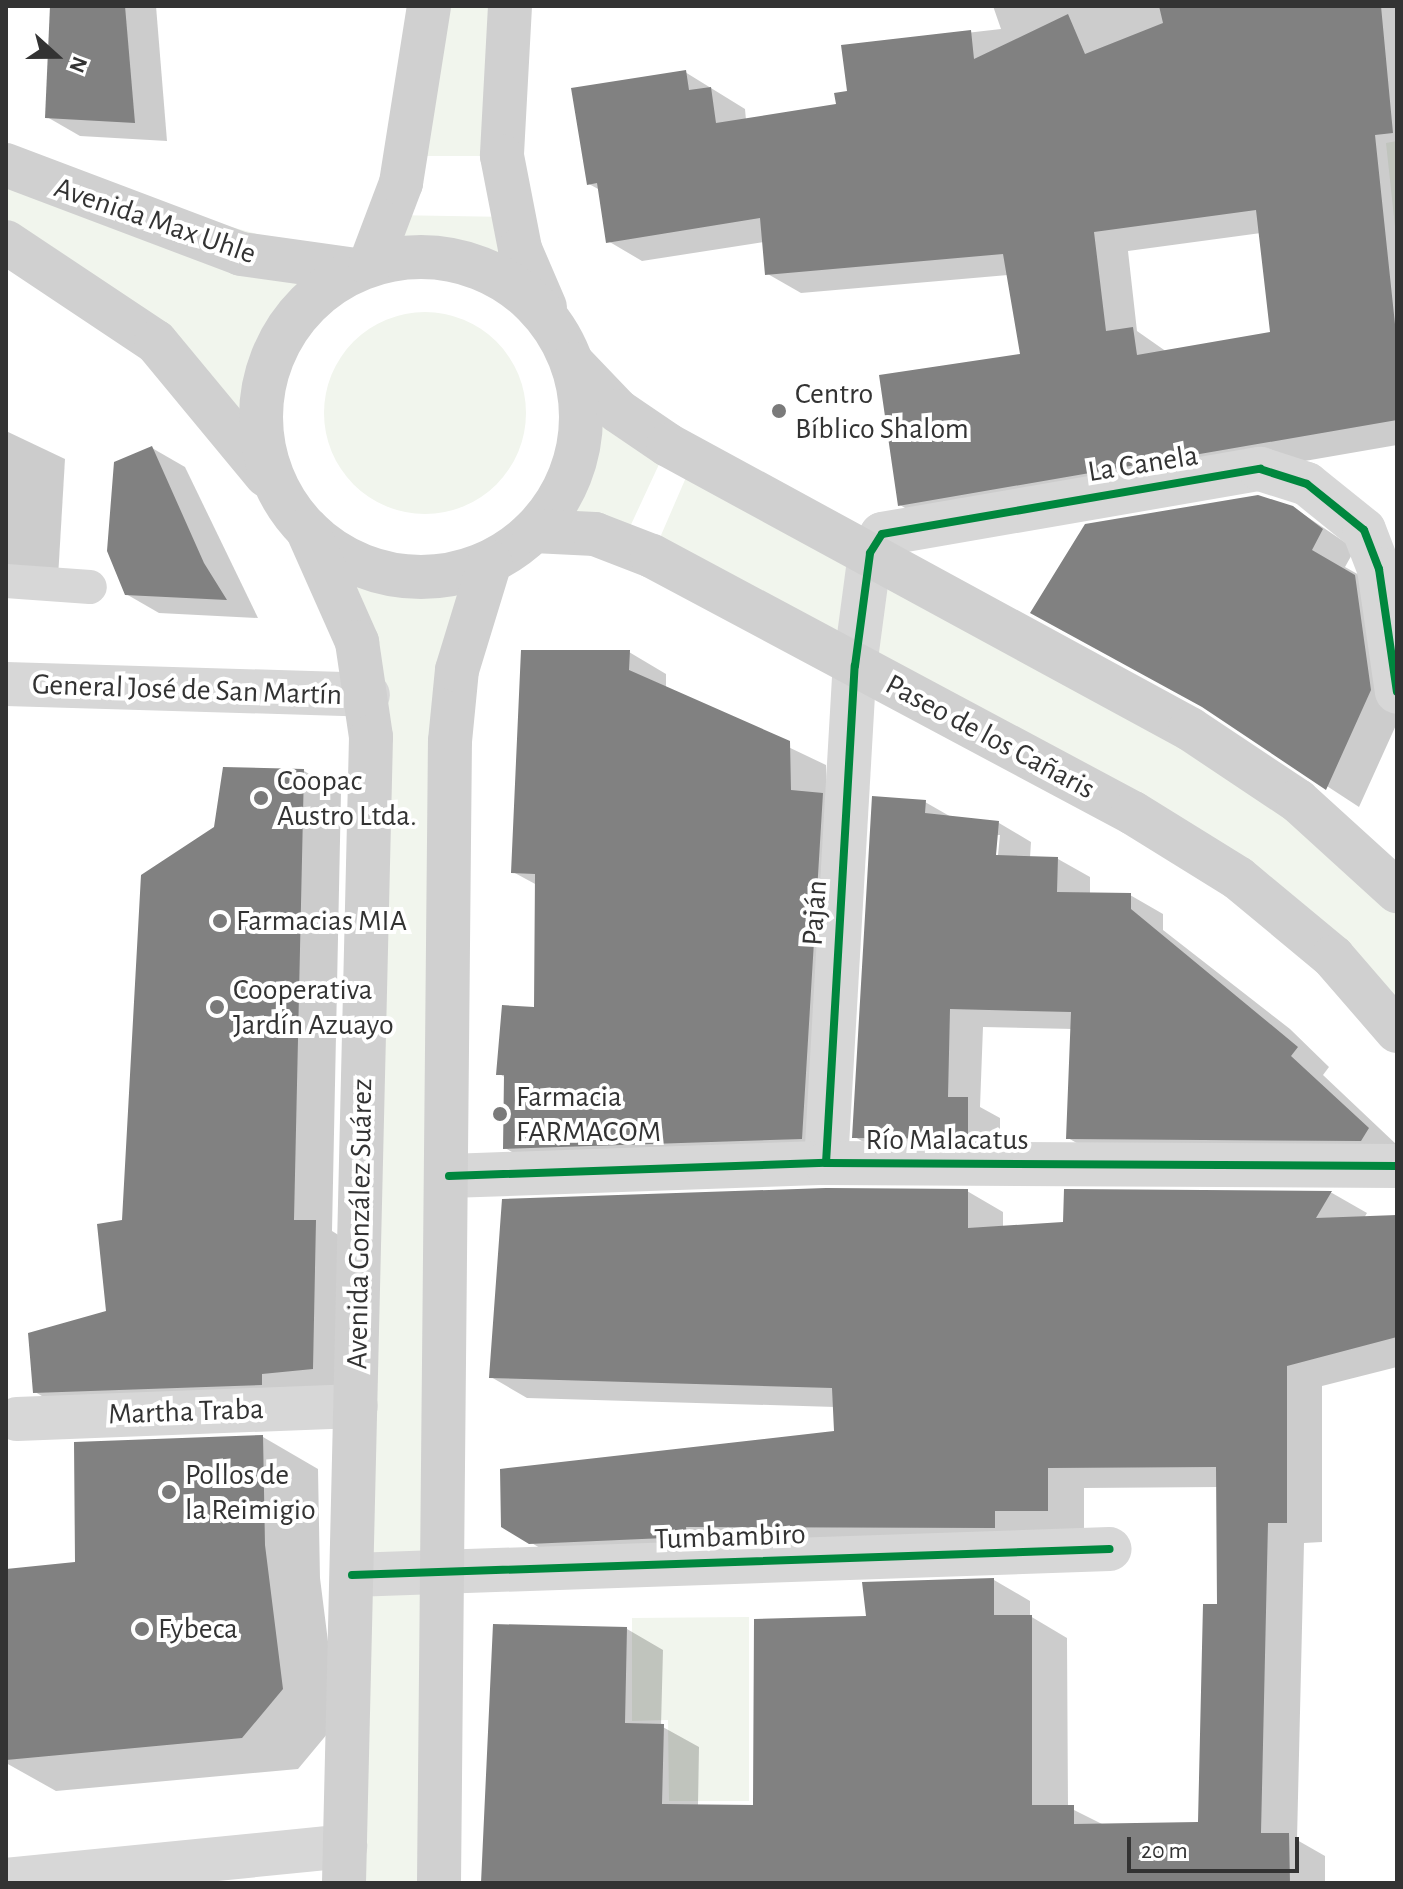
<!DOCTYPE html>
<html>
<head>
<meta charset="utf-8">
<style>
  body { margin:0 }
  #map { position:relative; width:1403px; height:1889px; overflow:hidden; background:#fff; font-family:"Alegreya Sans",sans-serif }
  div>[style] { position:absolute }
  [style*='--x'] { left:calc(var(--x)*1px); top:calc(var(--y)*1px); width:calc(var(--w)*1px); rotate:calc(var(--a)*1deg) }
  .green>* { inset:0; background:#f1f5ed }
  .round { border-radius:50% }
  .shadow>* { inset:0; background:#0003 }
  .building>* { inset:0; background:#818181 }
  .lane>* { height:34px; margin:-17px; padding:0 17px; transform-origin:17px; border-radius:17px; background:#d7d7d7 }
  .street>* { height:44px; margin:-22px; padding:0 22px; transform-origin:22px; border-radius:22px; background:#d7d7d7 }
  .secondary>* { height:44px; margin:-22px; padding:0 22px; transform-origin:22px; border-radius:22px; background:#d0d0d0 }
  .secondary>.ring { margin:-22px; padding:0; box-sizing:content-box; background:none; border:44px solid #d0d0d0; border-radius:50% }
  .cycleway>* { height:8px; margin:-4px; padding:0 4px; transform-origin:4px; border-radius:4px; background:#00873e }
  .dots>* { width:22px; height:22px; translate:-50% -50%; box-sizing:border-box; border:4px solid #fff; border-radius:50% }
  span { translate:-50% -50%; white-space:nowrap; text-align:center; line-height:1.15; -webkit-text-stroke:8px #fff; paint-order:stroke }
  .street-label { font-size:30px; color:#333 }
  .poi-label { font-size:30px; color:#333 }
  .left { translate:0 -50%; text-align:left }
  .frame { position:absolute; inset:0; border:8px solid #333; pointer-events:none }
  .north { position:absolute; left:16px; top:16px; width:80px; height:80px; -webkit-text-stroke:6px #fff; paint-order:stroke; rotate:111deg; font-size:22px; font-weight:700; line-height:32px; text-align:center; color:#333 }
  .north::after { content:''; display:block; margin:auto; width:28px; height:36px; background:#333; clip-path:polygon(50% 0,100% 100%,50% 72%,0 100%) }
  .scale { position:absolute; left:1127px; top:1837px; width:172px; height:36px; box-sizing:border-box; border:4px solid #333; border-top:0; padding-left:10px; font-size:24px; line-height:28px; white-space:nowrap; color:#333; -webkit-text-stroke:6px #fff; paint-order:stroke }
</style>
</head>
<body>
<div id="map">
  <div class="green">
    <div style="clip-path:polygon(429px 6px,510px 6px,502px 156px,407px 156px)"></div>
    <div style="clip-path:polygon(1397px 141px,1397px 245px,1386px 143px)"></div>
    <div style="clip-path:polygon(6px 165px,370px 265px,390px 215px,511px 217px,554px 327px,502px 277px,441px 257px,370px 265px,321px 292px,285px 332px,260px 412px,273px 478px,290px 510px,236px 432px,6px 242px)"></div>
    <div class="round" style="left:324px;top:312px;width:202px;height:202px"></div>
    <div style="clip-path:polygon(573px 364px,668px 445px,622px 544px,534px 531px,576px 461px,581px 414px)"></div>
    <div style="clip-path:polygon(694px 459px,999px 622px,1397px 891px,1397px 1031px,1238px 878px,652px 556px)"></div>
    <div style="clip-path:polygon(321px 544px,359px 566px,400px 576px,465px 571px,472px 614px,439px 1883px,344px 1883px,371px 737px)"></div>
    <div style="clip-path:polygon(749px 1617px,749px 1801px,669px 1801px,668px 1720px,632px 1721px,632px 1618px)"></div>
  </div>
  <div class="shadow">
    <div style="clip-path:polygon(52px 6px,156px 6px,167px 141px,80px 136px,47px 117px)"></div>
    <div style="clip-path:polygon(evenodd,993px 6px,1397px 6px,1397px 445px,934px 525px,900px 505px,1022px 356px,1008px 275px,801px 293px,766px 273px,764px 242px,642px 261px,608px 241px,600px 190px,589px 184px,685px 72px,745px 109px,746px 120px,838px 105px,849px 93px,844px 47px,1001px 29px,993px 6px,1261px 233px,1272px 334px,1167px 352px,1137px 331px,1128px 251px,1261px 233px)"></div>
    <div style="clip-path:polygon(6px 431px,65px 459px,58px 578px,6px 576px)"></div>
    <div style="clip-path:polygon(152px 448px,185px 467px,258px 618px,159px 613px,126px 594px)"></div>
    <div style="clip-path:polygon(1297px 510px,1355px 549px,1345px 567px,1384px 589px,1397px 723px,1359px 807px,1212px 711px)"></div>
    <div style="clip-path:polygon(629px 652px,666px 674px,666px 689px,826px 765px,839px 1159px,542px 1169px,505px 1148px,506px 1078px,498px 1073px,536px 1009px,537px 885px,513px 872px)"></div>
    <div style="clip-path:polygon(304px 771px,341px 792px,332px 1231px,353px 1244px,350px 1390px,73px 1414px,35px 1392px,108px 1312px,216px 828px)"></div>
    <div style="clip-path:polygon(evenodd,925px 802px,953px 818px,999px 823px,1031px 842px,1030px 858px,1058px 859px,1090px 877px,1090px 894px,1130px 895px,1163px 914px,1163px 930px,1290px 1029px,1329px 1067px,1323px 1075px,1397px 1145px,1101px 1157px,1068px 1138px,1073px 1029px,983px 1027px,980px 1107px,1000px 1118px,1000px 1156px,887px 1156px,855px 1137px,925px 802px,996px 835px,1000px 835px,997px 865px,993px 865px,996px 835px)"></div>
    <div style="clip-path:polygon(967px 1191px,1003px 1212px,1003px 1228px,1065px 1224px,1066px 1191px,1332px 1193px,1367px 1213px,1364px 1218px,1397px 1217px,1397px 1367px,1322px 1386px,1322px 1542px,1304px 1543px,1297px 1840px,1325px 1856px,1325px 1883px,485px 1883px,627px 1629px,663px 1650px,661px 1726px,699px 1747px,698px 1806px,755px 1807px,868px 1618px,994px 1580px,1030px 1601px,1030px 1616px,1067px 1638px,1068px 1807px,1106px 1826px,1200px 1824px,1219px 1606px,1219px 1487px,1084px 1488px,1084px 1531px,567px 1564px,503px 1526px,836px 1433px,835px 1407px,527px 1398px,491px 1377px)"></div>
    <div style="clip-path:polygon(263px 1437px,318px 1469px,320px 1578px,338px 1721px,298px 1769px,56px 1791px,6px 1763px,6px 1571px,77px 1564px)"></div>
  </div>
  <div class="building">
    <div style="clip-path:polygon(50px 6px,125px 6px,135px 123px,45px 118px)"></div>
    <div style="clip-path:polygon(evenodd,1159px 6px,1381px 6px,1393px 133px,1375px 135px,1397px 343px,1397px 420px,898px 506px,879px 375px,1020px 354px,1003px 254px,765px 275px,760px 218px,606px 243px,597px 183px,587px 185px,571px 88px,686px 70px,689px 90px,711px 87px,716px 123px,836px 104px,834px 93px,847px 91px,841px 45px,971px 30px,974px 59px,1068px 14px,1085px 54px,1163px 23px,1159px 6px,1256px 210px,1270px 332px,1137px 355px,1133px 327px,1106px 331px,1094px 232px,1256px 210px)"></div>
    <div style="clip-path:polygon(152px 446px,204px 563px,227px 600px,125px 595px,107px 551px,114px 462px)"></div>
    <div style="clip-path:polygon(1258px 495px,1293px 506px,1323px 529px,1312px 550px,1355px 575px,1371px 690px,1326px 790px,1202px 707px,1030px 613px,1085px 524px)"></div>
    <div style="clip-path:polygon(521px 650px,630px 650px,629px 670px,790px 741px,791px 790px,823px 793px,802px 1139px,503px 1149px,504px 1075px,496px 1075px,502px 1005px,534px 1007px,535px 874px,511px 873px)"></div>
    <div style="clip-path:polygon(223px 767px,304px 769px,294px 1220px,316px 1220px,313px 1369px,262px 1374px,262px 1385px,33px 1393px,28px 1333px,106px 1311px,97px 1224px,122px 1220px,141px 875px,214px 827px)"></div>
    <div style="clip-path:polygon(872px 796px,926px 800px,925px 813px,999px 821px,996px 855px,1058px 857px,1057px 892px,1131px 893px,1131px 909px,1298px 1047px,1291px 1056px,1369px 1128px,1361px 1141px,1066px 1139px,1071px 1012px,950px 1009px,948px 1097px,968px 1097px,968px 1139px,852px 1138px)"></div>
    <div style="clip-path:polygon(826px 1188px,968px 1189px,968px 1228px,1063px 1222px,1064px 1189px,1332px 1191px,1316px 1218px,1397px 1215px,1397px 1337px,1287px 1366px,1287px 1523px,1268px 1523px,1261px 1833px,1289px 1833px,1290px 1883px,481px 1883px,493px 1624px,627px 1627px,625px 1723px,664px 1724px,662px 1804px,753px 1805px,754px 1619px,866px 1616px,862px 1582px,994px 1578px,994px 1615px,1032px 1615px,1032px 1805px,1074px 1805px,1074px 1824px,1198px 1822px,1203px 1604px,1217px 1604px,1216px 1467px,1048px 1468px,1048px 1511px,995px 1511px,995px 1528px,686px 1527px,687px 1537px,529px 1544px,501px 1527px,500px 1469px,834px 1431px,832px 1388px,489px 1378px,502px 1199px)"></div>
    <div style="clip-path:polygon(263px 1435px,265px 1545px,283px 1689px,242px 1738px,6px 1760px,6px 1569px,75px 1562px,74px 1442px)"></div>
  </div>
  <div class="lane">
    <div style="--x:6;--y:581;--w:84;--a:4.1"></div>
  </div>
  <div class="street">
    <div style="--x:6;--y:684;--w:362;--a:1.7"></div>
    <div style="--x:826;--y:1163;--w:498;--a:-86.7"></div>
    <div style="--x:855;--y:666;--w:114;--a:-82.4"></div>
    <div style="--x:870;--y:553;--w:22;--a:-58"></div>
    <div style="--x:882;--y:534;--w:384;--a:-9.8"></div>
    <div style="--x:1260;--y:469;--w:49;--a:17.7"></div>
    <div style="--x:1307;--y:484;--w:73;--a:38.9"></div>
    <div style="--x:1364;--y:530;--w:42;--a:69"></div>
    <div style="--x:1379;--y:569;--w:124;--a:81.7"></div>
    <div style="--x:449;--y:1176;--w:377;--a:-2"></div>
    <div style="--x:826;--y:1163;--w:571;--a:0.3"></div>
    <div style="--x:17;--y:1419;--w:339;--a:-2.2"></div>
    <div style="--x:352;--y:1575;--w:758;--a:-1.96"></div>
    <div style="--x:6;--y:1880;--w:341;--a:-5.7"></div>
  </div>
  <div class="secondary">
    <div style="--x:510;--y:6;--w:150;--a:93.1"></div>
    <div style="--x:502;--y:156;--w:95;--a:79"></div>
    <div style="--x:520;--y:249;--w:63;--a:66.7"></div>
    <div style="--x:6;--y:165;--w:251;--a:20.7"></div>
    <div style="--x:241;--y:254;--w:116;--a:7.9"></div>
    <div style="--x:6;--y:242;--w:180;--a:33.7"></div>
    <div style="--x:156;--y:342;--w:173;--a:50.4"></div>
    <div class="ring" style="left:261px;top:257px;width:276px;height:276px"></div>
    <div style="--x:370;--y:265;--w:88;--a:-69.3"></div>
    <div style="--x:401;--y:183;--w:179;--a:-81"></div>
    <div style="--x:573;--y:364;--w:65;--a:46.2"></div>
    <div style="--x:618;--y:411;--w:60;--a:34.2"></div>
    <div style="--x:668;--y:445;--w:594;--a:28.55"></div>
    <div style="--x:1190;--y:729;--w:130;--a:33.7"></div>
    <div style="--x:1298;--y:801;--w:134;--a:42.3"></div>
    <div style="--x:307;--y:529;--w:124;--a:66.1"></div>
    <div style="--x:357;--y:642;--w:96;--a:81.6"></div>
    <div style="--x:371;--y:737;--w:1146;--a:91.35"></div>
    <div style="--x:534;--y:531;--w:61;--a:2.8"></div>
    <div style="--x:595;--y:534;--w:61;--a:21.1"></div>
    <div style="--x:652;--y:556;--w:545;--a:28.12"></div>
    <div style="--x:1133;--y:813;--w:123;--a:31.8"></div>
    <div style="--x:1238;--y:878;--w:124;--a:39.7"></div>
    <div style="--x:1333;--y:957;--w:98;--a:49.1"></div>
    <div style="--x:439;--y:1883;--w:1142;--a:-89.45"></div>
    <div style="--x:450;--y:741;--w:71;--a:-84.4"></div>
    <div style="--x:457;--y:670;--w:113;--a:-73"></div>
  </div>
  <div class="cycleway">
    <div style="--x:826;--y:1163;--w:498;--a:-86.7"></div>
    <div style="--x:855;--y:666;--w:114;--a:-82.4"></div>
    <div style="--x:870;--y:553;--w:22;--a:-58"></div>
    <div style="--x:882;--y:534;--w:384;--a:-9.8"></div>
    <div style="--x:1260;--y:469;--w:49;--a:17.7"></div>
    <div style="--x:1307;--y:484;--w:73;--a:38.9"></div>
    <div style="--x:1364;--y:530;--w:42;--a:69"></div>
    <div style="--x:1379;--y:569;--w:124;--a:81.7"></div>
    <div style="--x:449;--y:1176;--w:377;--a:-2"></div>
    <div style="--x:826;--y:1163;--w:571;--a:0.3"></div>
    <div style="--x:352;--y:1575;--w:758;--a:-1.96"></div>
  </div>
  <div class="dots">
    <div style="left:779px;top:411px;background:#7a7a7a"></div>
    <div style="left:261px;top:798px;background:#7a7a7a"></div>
    <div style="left:220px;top:921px;background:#7a7a7a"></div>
    <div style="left:217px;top:1007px;background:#7a7a7a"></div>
    <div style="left:500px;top:1114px;background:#7a7a7a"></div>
    <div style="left:169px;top:1492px;background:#7a7a7a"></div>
    <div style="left:142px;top:1629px;background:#7a7a7a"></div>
  </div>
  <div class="street-label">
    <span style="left:155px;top:221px;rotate:19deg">Avenida Max Uhle</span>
    <span style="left:1143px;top:464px;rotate:-9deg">La Canela</span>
    <span style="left:187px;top:690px;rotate:2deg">General José de San Martín</span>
    <span style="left:990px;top:737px;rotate:28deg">Paseo de los Cañaris</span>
    <span style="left:815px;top:913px;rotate:-86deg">Paján</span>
    <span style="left:947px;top:1140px">Río Malacatus</span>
    <span style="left:360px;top:1224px;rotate:-89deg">Avenida González Suárez</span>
    <span style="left:186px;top:1412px;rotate:-2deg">Martha Traba</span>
    <span style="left:730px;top:1537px;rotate:-2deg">Tumbambiro</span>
  </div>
  <div class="poi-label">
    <span class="left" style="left:795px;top:411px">Centro<br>Bíblico Shalom</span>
    <span class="left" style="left:277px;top:798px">Coopac<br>Austro Ltda.</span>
    <span class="left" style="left:236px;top:921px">Farmacias MIA</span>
    <span class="left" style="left:233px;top:1007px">Cooperativa<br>Jardín Azuayo</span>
    <span class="left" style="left:516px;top:1114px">Farmacia<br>FARMACOM</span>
    <span class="left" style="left:185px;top:1492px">Pollos de<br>la Reimigio</span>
    <span class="left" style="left:158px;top:1629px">Fybeca</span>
  </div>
  <div class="frame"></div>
  <div class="north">N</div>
  <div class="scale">20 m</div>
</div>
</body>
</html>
